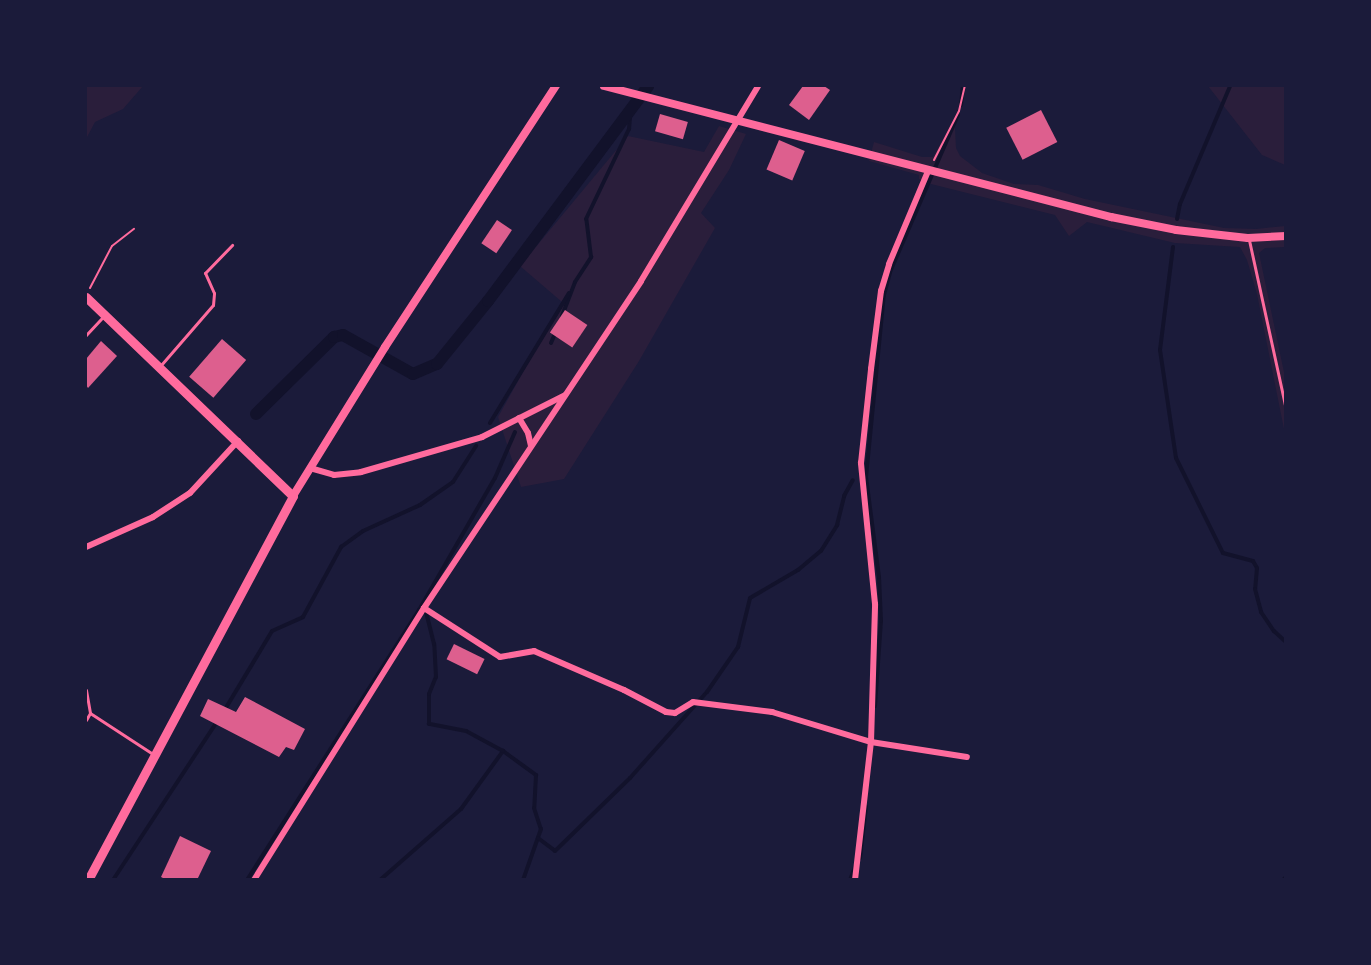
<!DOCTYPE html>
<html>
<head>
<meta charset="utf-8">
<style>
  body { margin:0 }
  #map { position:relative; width:1371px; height:965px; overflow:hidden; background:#1b1b3a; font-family:"Work Sans",sans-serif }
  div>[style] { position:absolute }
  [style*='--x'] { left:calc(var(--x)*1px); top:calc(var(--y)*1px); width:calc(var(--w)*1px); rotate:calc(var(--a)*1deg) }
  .green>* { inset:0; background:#2a1e3b }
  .stream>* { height:4px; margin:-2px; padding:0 2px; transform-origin:2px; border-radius:2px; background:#12122b }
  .canal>* { height:12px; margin:-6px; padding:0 6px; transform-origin:6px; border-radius:6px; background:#12122b }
  .building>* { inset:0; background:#dd5f8e; transform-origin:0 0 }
  .path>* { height:2px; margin:-1px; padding:0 1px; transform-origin:1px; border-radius:1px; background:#ff6b9d }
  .service>* { height:3px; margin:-1.5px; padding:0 1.5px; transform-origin:1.5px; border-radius:1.5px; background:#ff6b9d }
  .minor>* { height:6px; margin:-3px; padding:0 3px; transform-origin:3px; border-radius:3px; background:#ff6b9d }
  .tertiary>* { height:8px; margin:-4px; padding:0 4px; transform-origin:4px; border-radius:4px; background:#ff6b9d }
  .primary>* { height:9px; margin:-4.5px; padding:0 4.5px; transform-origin:4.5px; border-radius:4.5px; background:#ff6b9d }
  span { translate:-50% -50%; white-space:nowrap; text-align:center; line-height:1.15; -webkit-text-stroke:6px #1b1b3a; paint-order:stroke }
  .frame { position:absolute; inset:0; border:87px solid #1b1b3a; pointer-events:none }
</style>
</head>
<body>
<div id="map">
  <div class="green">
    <div style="clip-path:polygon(86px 86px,143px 86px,123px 109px,95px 122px,86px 139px)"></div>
    <div style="clip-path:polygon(1208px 86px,1285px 86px,1285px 165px,1262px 155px)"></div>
    <div style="clip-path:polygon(959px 111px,955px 128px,956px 148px,960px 156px,982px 173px,1014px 184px,1038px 185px,1085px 199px,1224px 228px,1256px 229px,1285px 226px,1285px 247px,1265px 248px,1259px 253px,1285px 377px,1285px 434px,1257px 294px,1247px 260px,1240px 247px,1175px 243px,1087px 222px,1069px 236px,1055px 215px,931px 184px,919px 179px,919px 175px,869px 161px,874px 142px,922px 157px,933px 157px)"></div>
    <div style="clip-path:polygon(evenodd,719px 126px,746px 134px,729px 170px,701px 213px,715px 228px,639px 361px,564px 479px,521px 487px,498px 417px,562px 302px,520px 266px,628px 136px,704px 152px,719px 126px,565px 311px,587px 325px,572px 347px,550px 332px,565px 311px)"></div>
  </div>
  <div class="stream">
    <div style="--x:961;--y:105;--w:19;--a:-84"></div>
    <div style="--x:1177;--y:219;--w:15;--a:-79"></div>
    <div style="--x:1180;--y:204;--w:128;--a:-67"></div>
    <div style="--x:1173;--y:247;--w:104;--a:97.2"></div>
    <div style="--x:1160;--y:350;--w:109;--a:81.6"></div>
    <div style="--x:1176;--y:458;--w:106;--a:63.7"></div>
    <div style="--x:1223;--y:553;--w:31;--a:15"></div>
    <div style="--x:1253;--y:561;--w:8;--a:60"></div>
    <div style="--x:1257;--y:568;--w:21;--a:95"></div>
    <div style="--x:1255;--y:589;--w:24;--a:75"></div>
    <div style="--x:1261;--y:612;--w:23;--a:56"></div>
    <div style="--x:1274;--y:631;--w:16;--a:43"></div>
    <div style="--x:562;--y:316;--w:36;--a:-69"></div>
    <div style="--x:575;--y:282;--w:30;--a:-57"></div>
    <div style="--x:591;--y:257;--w:38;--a:-97"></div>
    <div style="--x:586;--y:219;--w:100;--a:-64.5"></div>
    <div style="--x:629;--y:129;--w:21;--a:-85"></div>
    <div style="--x:551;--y:343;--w:13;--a:-67"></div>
    <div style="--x:490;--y:423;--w:152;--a:-58.7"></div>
    <div style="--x:875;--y:706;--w:85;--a:-86"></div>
    <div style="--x:881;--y:621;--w:44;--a:-92.6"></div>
    <div style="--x:879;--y:577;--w:101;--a:-97.4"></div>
    <div style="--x:866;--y:477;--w:183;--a:-84.4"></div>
    <div style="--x:884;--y:295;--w:24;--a:-75"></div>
    <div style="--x:890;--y:272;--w:171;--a:-66.6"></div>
    <div style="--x:224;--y:711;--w:93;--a:-59"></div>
    <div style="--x:272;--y:631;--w:34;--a:-24"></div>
    <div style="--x:303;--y:617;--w:80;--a:-61.5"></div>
    <div style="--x:341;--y:547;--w:27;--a:-36"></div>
    <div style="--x:363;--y:531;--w:63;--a:-24.5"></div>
    <div style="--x:420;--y:505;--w:40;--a:-34.9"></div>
    <div style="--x:453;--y:482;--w:43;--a:-57.4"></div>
    <div style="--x:503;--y:751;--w:41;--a:36"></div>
    <div style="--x:536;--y:775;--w:33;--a:93"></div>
    <div style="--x:534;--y:808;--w:22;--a:72"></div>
    <div style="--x:541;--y:829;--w:54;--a:109.4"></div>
    <div style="--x:538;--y:838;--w:21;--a:37"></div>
    <div style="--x:555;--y:851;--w:105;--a:-44.2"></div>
    <div style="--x:630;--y:778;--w:115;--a:-48.2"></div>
    <div style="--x:707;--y:692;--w:55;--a:-55.4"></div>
    <div style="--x:738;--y:647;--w:50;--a:-76.2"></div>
    <div style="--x:750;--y:598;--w:56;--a:-30.3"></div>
    <div style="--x:798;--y:570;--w:30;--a:-40"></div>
    <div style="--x:821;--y:551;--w:31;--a:-58"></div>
    <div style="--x:837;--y:525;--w:30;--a:-76"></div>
    <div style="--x:844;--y:496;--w:18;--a:-61"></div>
    <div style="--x:860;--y:858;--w:52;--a:-83.4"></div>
    <div style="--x:113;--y:880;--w:191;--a:-56.7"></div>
    <div style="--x:247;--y:880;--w:320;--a:-57.5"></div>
    <div style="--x:419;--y:610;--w:152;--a:-60.1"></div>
    <div style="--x:495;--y:478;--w:50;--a:-66.5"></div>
    <div style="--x:380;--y:880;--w:108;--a:-41.2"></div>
    <div style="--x:461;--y:809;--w:72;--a:-54.1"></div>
    <div style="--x:503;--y:751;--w:42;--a:-151.6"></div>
    <div style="--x:466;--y:731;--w:38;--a:-169"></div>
    <div style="--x:429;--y:724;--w:30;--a:-90"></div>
    <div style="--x:429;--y:694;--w:18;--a:-68"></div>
    <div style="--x:436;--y:677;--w:33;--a:-93"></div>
    <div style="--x:434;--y:644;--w:36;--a:-104"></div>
    <div style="--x:850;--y:880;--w:14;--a:-69"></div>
    <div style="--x:1283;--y:880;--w:4;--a:-45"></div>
  </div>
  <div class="canal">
    <div style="--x:256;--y:414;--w:110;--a:-44.6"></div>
    <div style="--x:334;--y:337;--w:9;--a:-13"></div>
    <div style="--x:343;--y:335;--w:80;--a:29.1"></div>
    <div style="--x:413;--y:374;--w:26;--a:-23"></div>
    <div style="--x:437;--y:364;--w:81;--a:-51"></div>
    <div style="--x:488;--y:301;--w:268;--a:-53.3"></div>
  </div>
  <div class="building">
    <div style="clip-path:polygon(803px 86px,824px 86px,830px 90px,809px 120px,789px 105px)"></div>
    <div style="left:1041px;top:110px;width:36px;height:39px;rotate:63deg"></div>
    <div style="left:660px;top:114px;width:29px;height:18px;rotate:16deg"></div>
    <div style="left:779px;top:140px;width:28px;height:32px;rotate:23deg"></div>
    <div style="left:497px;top:220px;width:18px;height:28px;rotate:34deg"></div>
    <div style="left:565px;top:310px;width:27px;height:27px;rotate:34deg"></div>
    <div style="left:222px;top:339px;width:32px;height:50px;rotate:41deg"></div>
    <div style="clip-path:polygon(101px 341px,117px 356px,88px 388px,86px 385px,86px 359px)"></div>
    <div style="left:454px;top:644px;width:34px;height:17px;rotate:26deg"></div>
    <div style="clip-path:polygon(245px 697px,305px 729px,294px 750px,286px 747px,279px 757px,200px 716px,208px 699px,236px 712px)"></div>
    <div style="clip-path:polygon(180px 836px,211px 851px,197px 880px,167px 880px,161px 877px)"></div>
  </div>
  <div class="path">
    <div style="--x:934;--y:160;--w:55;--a:-63"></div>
    <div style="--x:959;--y:111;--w:26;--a:-77"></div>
    <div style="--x:90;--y:288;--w:47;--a:-62.4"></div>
    <div style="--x:112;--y:246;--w:28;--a:-38"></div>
  </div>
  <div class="service">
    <div style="--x:1249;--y:240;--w:173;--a:77.7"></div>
    <div style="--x:86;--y:335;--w:26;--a:-47"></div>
    <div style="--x:161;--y:365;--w:79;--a:-49.1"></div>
    <div style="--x:213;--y:305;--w:12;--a:-85"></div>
    <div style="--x:214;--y:293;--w:22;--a:-114"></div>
    <div style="--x:205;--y:273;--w:39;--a:-46"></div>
    <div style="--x:86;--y:690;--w:23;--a:80"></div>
    <div style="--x:90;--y:713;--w:8;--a:120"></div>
    <div style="--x:90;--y:713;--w:75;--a:33.1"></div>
  </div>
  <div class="minor">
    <div style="--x:519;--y:418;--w:17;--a:59"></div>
    <div style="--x:528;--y:433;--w:13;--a:77"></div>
    <div style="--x:310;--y:468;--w:25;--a:16"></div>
    <div style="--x:334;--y:475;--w:27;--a:-6"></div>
    <div style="--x:361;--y:472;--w:126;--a:-16.1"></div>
    <div style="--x:482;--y:437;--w:93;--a:-26.8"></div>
    <div style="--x:86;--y:547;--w:73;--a:-24.1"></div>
    <div style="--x:153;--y:517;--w:44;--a:-33"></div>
    <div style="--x:190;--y:493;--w:71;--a:-47.3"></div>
    <div style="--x:424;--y:608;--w:90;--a:32.8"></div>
    <div style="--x:500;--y:657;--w:35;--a:-10"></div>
    <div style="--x:534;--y:651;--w:98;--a:23.4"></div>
    <div style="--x:624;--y:690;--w:47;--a:27.6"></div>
    <div style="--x:666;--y:712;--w:9;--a:6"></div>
    <div style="--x:675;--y:713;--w:21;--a:-31"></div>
    <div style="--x:693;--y:702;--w:80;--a:7.2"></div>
    <div style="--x:772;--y:712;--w:103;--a:16.9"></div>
    <div style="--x:871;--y:742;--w:97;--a:8.9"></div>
    <div style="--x:254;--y:880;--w:321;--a:-58"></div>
    <div style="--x:424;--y:608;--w:392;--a:-56.4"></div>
    <div style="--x:641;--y:281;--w:227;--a:-59"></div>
    <div style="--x:855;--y:880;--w:139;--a:-83.4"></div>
    <div style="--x:871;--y:742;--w:138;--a:-88.3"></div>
    <div style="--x:875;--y:604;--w:142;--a:-95.7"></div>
    <div style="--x:861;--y:463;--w:95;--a:-83.9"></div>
    <div style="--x:871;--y:369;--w:79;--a:-82.7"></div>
    <div style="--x:881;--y:291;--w:28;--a:-73"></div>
    <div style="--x:889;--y:264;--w:101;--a:-67.2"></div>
  </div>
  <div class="tertiary">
    <div style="--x:604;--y:86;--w:524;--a:14.49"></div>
    <div style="--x:1111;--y:217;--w:66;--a:11.3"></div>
    <div style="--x:1176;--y:230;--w:72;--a:6.3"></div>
    <div style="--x:1248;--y:238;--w:38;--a:-3"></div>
    <div style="--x:293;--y:496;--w:175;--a:-58.3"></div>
    <div style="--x:385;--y:347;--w:312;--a:-56.8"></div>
  </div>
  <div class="primary">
    <div style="--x:86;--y:297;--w:287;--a:43.9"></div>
    <div style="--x:293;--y:496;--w:435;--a:118.1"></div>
  </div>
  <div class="frame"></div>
</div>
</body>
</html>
